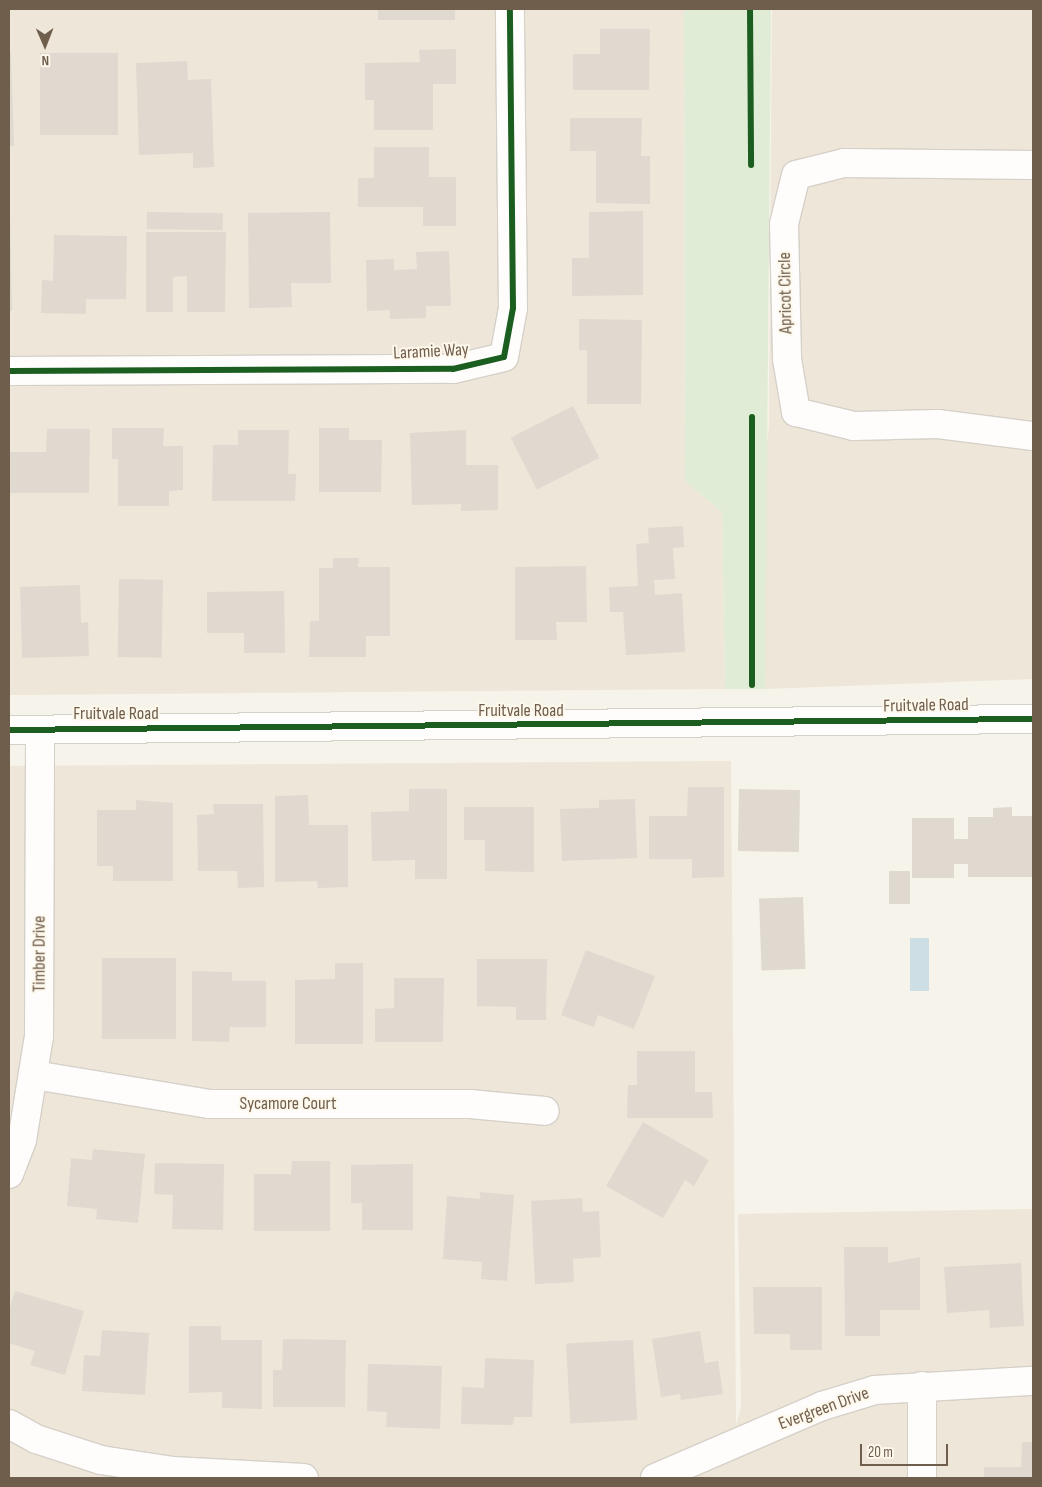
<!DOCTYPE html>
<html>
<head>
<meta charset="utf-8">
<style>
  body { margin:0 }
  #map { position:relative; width:1042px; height:1487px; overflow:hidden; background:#f6f3ea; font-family:"Sofia Sans Condensed",sans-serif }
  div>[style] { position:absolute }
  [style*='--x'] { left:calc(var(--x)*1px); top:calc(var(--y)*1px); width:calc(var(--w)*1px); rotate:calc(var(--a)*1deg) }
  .residential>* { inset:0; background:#eee6d8 }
  .green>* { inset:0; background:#e0ecd6 }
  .water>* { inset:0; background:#cddfe4; transform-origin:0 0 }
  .building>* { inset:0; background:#dfd9d0; transform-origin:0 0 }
  .roads { filter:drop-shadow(1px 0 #d5d0c8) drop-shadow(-1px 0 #d5d0c8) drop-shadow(0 1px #d5d0c8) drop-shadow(0 -1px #d5d0c8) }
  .minor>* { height:28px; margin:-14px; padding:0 14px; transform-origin:14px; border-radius:14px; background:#fefdfc }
  .tertiary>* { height:28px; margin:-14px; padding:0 14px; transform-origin:14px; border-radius:14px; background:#fefdfc }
  .cycleway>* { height:6px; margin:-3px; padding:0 3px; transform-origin:3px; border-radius:3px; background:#1b5e20 }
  span { translate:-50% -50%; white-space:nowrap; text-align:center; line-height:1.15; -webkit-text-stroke:4px #fdf8eb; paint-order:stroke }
  .street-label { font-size:18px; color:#705e4d }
  .frame { position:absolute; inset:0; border:10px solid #705e4d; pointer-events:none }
  .north { position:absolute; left:20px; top:20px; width:50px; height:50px; -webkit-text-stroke:4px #fdf8eb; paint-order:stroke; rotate:179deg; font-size:14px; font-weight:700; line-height:20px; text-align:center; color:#705e4d }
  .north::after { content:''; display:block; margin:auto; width:18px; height:22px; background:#705e4d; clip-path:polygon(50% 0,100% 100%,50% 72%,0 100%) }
  .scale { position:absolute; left:860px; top:1444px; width:88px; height:22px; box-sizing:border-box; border:2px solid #705e4d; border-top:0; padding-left:6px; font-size:15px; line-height:18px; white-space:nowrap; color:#705e4d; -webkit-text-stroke:4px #fdf8eb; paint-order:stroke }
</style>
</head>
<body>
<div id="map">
  <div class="residential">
    <div style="clip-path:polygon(9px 9px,684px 9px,685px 481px,722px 512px,725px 689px,9px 695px)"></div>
    <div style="clip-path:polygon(772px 9px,1033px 9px,1033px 679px,765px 689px,764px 470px,769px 427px)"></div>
    <div style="clip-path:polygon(731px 761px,736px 1425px,741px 1407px,738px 1214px,1033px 1209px,1033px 1478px,9px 1478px,9px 766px)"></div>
  </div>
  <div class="green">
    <div style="clip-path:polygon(684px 9px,771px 9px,765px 689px,725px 689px,722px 512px,685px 481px)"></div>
  </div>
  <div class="water">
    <div style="left:910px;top:938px;width:19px;height:53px"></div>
  </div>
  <div class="building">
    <div style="left:378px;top:9px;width:77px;height:11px"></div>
    <div style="clip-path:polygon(600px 29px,650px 29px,649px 90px,573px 90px,573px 54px,600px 54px)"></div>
    <div style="clip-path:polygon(456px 49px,456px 84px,433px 84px,433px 130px,374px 130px,374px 100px,365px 100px,365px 63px,420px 62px,419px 50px)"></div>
    <div style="left:40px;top:53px;width:78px;height:82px"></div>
    <div style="clip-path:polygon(9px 54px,11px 54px,14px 146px,9px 146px)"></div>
    <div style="clip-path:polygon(187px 61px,188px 80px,211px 79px,214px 167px,193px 168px,193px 153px,139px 155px,136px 63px)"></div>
    <div style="clip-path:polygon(570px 118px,642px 118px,641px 156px,650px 156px,650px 204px,596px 203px,596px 151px,570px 151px)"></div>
    <div style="clip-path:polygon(374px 147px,429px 147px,429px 177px,456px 177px,456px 226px,423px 226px,423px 207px,358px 207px,358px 178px,374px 178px)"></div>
    <div style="clip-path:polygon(643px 211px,643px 295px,572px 296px,572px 258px,589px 258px,589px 212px)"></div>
    <div style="left:147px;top:212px;width:76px;height:17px;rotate:1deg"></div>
    <div style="clip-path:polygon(330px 212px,331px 283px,291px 283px,292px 307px,249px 308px,248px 213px)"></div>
    <div style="clip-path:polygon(10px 216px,12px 311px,9px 311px,9px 217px)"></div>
    <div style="clip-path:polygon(146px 232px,226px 232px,225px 312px,187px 312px,187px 276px,173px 277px,173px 312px,146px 312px)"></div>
    <div style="clip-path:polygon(54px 235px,127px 236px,126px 299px,86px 299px,86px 314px,41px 313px,42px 280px,53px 281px)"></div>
    <div style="clip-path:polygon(449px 251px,451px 306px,426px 306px,426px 318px,390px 319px,390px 310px,367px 311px,366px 260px,394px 259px,394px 270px,417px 269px,416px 252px)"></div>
    <div style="clip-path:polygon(579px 319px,642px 320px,641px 404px,587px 404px,587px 350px,579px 350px)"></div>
    <div style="left:573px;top:406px;width:58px;height:70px;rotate:63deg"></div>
    <div style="clip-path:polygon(112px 428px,164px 428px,163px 446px,183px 446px,183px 490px,169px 491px,169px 506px,118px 506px,118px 459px,112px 459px)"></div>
    <div style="clip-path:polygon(319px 428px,349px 428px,349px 440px,382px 440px,381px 492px,319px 492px)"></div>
    <div style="clip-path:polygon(47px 429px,90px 429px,89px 493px,10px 493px,10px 452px,46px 452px)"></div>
    <div style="clip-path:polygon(238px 430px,289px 430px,288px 474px,296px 474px,295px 501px,212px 501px,213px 445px,238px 445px)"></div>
    <div style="clip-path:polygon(466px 430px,466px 465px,498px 465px,498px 510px,461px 511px,461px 504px,412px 505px,410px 433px)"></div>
    <div style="clip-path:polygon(683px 526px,684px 547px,673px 548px,675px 579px,654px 580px,655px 595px,682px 593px,685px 652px,626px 655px,623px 612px,610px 612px,609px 587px,638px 586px,636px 544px,649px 543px,648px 528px)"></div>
    <div style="clip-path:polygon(333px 558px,359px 558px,358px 567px,390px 567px,390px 636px,366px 636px,366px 657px,309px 657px,310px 621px,319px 621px,319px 568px,333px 568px)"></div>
    <div style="clip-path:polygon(586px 566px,587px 622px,556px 622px,557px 640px,515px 640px,515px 567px)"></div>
    <div style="left:119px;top:579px;width:44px;height:78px;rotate:1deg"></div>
    <div style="clip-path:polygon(80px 585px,81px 623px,88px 622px,89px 656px,22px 658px,20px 587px)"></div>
    <div style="clip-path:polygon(284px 591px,285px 653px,244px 653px,244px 633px,207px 633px,207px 592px)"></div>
    <div style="clip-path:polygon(688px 787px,724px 787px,724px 877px,692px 878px,692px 859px,649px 859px,649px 816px,687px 816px)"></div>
    <div style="clip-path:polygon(409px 789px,447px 789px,447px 879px,415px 879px,415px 860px,372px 861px,371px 812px,409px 811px)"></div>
    <div style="left:739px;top:789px;width:61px;height:62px;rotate:1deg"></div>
    <div style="clip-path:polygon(308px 795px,309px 825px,348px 825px,348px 887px,318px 888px,317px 881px,275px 882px,275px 796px)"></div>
    <div style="clip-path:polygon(635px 799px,637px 858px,562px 861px,560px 809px,599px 808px,599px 800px)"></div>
    <div style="clip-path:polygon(136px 800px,173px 803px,173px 881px,113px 881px,113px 866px,97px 866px,97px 810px,136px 810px)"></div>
    <div style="clip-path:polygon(213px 804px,263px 804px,264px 887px,238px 888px,237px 871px,198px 871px,197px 815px,214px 814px)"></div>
    <div style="clip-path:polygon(464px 807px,534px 807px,534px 872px,485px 871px,485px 840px,464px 840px)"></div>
    <div style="clip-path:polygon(1012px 807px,1012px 816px,1033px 816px,1033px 877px,968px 877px,968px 864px,954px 864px,954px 878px,912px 878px,912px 818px,954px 818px,954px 839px,968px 839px,968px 817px,993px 817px,993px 808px)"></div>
    <div style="left:889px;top:871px;width:21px;height:33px"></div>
    <div style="left:803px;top:897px;width:72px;height:44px;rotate:88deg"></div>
    <div style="clip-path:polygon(586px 950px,655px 976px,634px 1029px,598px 1015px,594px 1027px,561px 1015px)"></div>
    <div style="left:102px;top:958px;width:74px;height:81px"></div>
    <div style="clip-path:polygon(477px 959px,547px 959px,546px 1020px,516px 1020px,516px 1007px,477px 1006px)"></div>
    <div style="clip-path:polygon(335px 963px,363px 963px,363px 1044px,295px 1044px,295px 980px,335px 979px)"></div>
    <div style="clip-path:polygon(192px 971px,232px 972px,232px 981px,266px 981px,266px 1027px,230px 1027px,229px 1042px,192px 1041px)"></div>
    <div style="clip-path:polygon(394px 978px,444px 978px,443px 1042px,375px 1042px,375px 1009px,394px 1008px)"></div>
    <div style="clip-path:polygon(637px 1051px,695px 1051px,695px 1092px,712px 1092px,713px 1118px,627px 1118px,628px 1085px,637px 1085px)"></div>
    <div style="clip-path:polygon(643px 1122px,709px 1160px,694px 1186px,685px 1180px,663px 1218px,606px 1186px)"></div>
    <div style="clip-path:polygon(93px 1149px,145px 1154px,138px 1223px,96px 1219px,97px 1209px,67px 1206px,71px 1158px,92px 1160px)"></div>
    <div style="clip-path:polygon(292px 1161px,330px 1161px,330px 1231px,254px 1231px,254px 1174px,291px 1174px)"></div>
    <div style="clip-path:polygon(155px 1163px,224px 1164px,223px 1230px,172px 1229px,173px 1195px,154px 1194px)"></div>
    <div style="clip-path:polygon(413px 1164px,413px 1230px,362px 1230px,362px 1203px,351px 1203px,351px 1165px)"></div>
    <div style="clip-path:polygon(480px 1192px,514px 1195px,507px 1281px,481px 1279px,482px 1262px,443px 1259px,447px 1196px,480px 1199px)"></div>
    <div style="clip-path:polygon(582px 1198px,583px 1212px,599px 1211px,601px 1257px,573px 1259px,574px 1282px,535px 1284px,531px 1201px)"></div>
    <div style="clip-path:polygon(844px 1247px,888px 1247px,888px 1263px,920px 1257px,920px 1310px,880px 1310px,880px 1336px,845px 1336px)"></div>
    <div style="clip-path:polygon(1021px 1263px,1024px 1326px,990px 1328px,989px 1310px,947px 1313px,944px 1267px)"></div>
    <div style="clip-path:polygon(753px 1287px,822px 1287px,822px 1350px,790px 1350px,790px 1334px,754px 1334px)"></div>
    <div style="clip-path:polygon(15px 1291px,84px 1311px,65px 1375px,30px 1365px,35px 1351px,9px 1343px,9px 1311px)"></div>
    <div style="clip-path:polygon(189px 1326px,221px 1326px,221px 1340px,262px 1340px,262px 1409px,222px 1408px,222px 1392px,189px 1393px)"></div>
    <div style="clip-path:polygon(102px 1330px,149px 1333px,145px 1395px,82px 1391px,84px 1355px,100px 1356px)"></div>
    <div style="clip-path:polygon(700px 1331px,705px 1363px,718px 1361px,723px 1394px,681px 1400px,680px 1394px,661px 1397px,652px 1339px)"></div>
    <div style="clip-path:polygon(283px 1339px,346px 1340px,345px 1407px,273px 1407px,273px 1370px,282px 1370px)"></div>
    <div style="left:633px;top:1340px;width:80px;height:67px;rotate:87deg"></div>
    <div style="clip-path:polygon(485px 1358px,534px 1360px,532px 1417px,514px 1417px,513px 1425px,461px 1424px,462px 1387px,484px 1388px)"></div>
    <div style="clip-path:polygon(368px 1364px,442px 1366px,440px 1429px,386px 1427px,387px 1412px,367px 1411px)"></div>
    <div style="clip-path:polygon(1022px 1442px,1033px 1442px,1033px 1478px,984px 1478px,984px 1467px,1021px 1467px)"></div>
  </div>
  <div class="roads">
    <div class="minor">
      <div style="--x:1033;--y:165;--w:189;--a:-179.4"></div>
      <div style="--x:844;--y:163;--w:49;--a:166"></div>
      <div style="--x:796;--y:175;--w:50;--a:103.8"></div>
      <div style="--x:784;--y:224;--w:135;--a:88.7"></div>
      <div style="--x:787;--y:359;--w:54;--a:80.4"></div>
      <div style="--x:796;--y:412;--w:60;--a:13.6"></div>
      <div style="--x:854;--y:426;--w:84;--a:-1.4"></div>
      <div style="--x:938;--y:424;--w:96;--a:7.2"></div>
      <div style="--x:9;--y:371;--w:444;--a:-0.3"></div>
      <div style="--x:453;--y:369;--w:52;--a:-13.2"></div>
      <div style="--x:504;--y:357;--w:50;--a:-79.6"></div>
      <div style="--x:513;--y:308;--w:299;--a:-90.6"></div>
      <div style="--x:34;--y:1075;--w:177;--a:9.4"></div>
      <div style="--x:209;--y:1104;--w:261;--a:0"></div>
      <div style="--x:470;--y:1104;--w:75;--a:5.3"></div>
      <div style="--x:9;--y:1174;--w:36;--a:-69"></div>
      <div style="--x:22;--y:1140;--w:105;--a:-80.7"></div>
      <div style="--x:39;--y:1036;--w:306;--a:-89.8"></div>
      <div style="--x:9;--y:1424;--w:31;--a:29"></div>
      <div style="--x:36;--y:1439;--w:68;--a:17.9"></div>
      <div style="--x:101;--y:1460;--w:73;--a:8.7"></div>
      <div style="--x:173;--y:1471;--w:131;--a:3.1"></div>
      <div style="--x:655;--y:1478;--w:182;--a:-23.3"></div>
      <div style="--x:822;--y:1406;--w:55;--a:-16.8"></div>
      <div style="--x:875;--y:1390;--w:158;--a:-3.3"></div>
      <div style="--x:922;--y:1478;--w:92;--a:-90"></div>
    </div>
    <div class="tertiary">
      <div style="--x:9;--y:730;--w:1024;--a:-0.62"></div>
    </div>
  </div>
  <div class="cycleway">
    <div style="--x:750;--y:9;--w:156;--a:89.6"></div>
    <div style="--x:9;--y:371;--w:444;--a:-0.3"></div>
    <div style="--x:453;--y:369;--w:52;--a:-13.2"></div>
    <div style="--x:504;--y:357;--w:50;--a:-79.6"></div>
    <div style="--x:513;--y:308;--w:299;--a:-90.6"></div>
    <div style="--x:752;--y:417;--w:268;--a:90"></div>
    <div style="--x:9;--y:730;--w:1024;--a:-0.62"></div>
  </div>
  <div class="street-label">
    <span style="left:786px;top:293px;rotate:-91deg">Apricot Circle</span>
    <span style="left:431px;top:352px;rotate:-3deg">Laramie Way</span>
    <span style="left:926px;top:706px;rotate:-1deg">Fruitvale Road</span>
    <span style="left:521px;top:711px">Fruitvale Road</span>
    <span style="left:116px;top:714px">Fruitvale Road</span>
    <span style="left:40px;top:954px;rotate:-90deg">Timber Drive</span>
    <span style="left:288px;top:1104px">Sycamore Court</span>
    <span style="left:824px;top:1409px;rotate:-20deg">Evergreen Drive</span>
  </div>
  <div class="frame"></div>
  <div class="north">N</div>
  <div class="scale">20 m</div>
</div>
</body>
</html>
